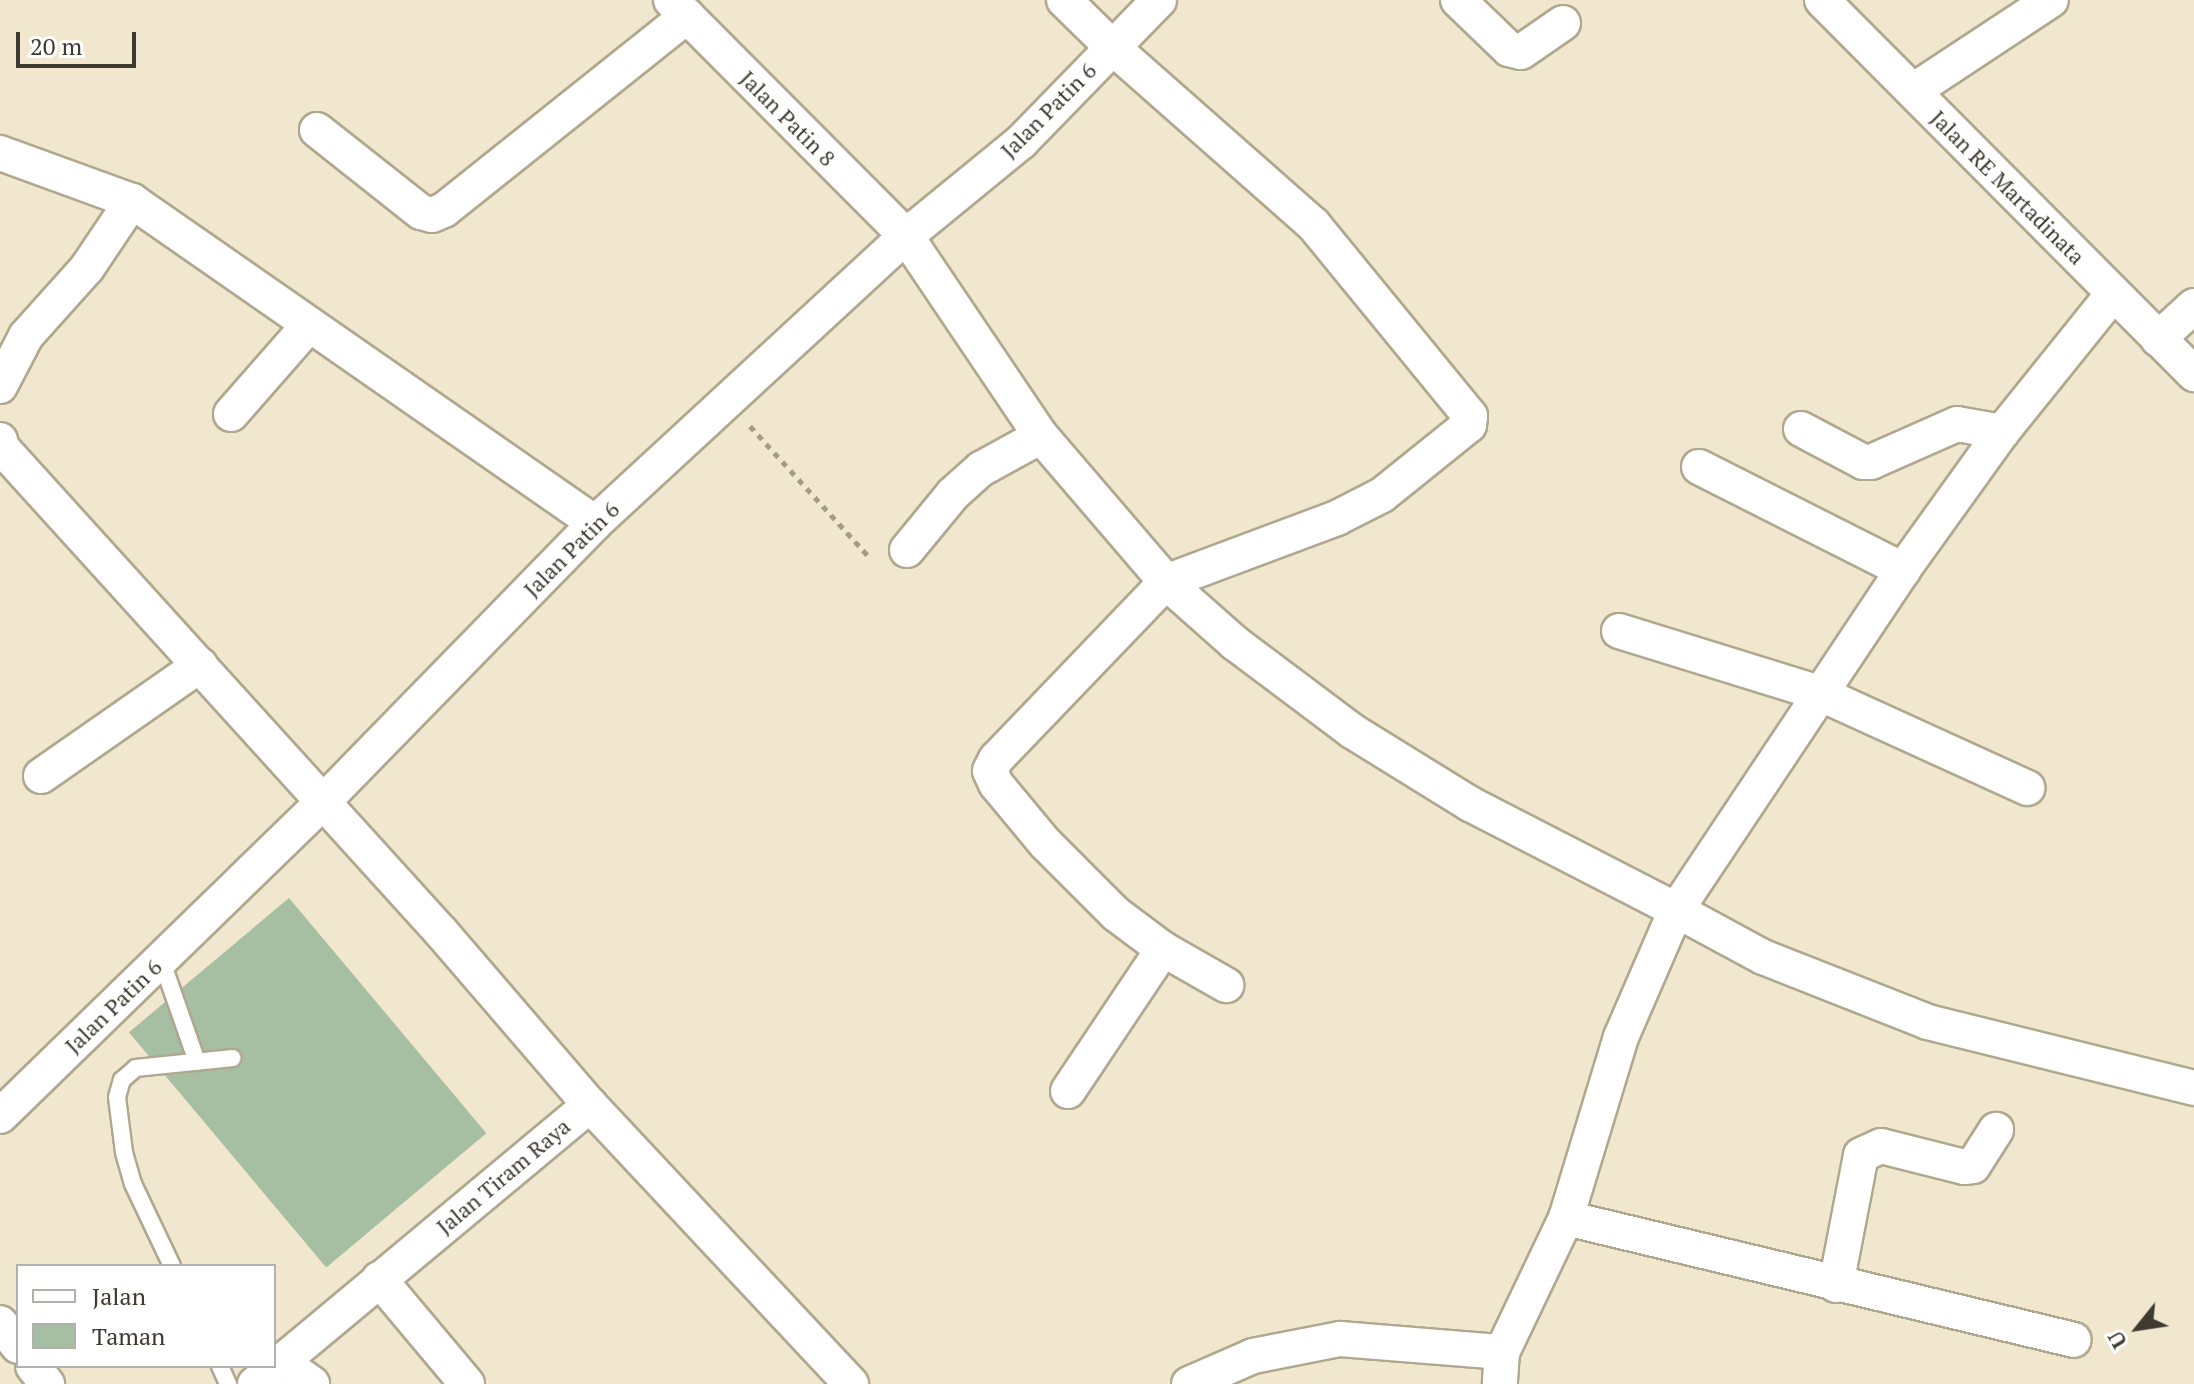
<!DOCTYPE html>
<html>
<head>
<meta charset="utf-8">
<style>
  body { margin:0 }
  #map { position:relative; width:2194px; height:1384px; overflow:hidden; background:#f1e7ce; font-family:"PT Serif",serif }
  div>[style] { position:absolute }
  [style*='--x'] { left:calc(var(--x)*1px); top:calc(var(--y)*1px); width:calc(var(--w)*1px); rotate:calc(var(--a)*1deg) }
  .green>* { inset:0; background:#a6bea1; transform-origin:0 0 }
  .path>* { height:5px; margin-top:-2.5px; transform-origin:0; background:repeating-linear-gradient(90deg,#a39c89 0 6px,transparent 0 12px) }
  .roads { filter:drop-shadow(2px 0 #b0a78f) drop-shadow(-2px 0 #b0a78f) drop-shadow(0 2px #b0a78f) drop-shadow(0 -2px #b0a78f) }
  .service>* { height:16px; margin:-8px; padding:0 8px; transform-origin:8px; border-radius:8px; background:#fff }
  .minor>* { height:34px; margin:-17px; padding:0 17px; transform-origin:17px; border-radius:17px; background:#fff }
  span { translate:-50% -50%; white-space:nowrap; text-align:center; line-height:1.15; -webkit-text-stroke:7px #fff; paint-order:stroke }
  .street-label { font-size:22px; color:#3f3b31 }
  .legend { position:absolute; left:16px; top:1264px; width:260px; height:104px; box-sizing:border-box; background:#fff; border:2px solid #b2b1ad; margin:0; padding:10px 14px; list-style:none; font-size:24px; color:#3f3b31 }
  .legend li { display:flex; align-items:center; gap:16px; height:40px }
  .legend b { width:40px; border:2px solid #b2b1ad }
  .north { position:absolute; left:2098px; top:1288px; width:80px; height:80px; -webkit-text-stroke:6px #fff; paint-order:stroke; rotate:240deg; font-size:22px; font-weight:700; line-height:32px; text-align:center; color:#3f3b31 }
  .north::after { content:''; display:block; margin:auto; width:28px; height:36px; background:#3f3b31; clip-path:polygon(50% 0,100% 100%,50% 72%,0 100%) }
  .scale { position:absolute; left:16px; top:32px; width:120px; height:36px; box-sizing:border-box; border:4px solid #3f3b31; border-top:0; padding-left:10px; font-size:24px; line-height:28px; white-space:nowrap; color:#3f3b31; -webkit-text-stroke:6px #fff; paint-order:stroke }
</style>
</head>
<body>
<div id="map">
  <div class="green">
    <div style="left:289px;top:898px;width:307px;height:209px;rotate:50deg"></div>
  </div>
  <div class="path">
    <div style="--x:750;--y:426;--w:178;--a:47.7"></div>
  </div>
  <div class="roads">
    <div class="service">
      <div style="--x:161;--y:959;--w:109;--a:70.7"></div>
      <div style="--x:172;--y:1266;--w:91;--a:-115.4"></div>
      <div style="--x:133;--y:1184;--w:33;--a:-106"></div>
      <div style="--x:124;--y:1152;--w:55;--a:-97.3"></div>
      <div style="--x:117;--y:1097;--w:18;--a:-74"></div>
      <div style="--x:122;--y:1080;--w:18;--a:-41"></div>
      <div style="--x:136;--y:1068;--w:97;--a:-5.9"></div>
      <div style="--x:220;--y:1366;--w:20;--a:66"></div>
    </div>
    <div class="minor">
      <div style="--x:671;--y:0;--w:333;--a:45.1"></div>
      <div style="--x:906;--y:236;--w:241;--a:56"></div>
      <div style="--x:1041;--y:436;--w:192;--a:49.4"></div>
      <div style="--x:1166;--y:582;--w:92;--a:41.5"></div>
      <div style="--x:1235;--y:643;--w:146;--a:36.9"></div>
      <div style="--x:1352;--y:731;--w:139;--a:31.7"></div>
      <div style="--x:1470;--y:804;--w:232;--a:27.2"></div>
      <div style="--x:1676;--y:910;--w:138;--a:113.4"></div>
      <div style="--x:1621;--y:1037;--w:189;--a:106.9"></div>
      <div style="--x:1566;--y:1218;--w:148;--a:115.5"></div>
      <div style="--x:1502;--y:1352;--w:32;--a:94"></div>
      <div style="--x:1064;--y:0;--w:66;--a:44.4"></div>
      <div style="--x:1111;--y:46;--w:269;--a:41.4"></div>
      <div style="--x:1313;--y:224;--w:248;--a:50.7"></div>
      <div style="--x:1470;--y:416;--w:9;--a:96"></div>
      <div style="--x:1469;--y:425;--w:112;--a:141.2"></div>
      <div style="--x:1382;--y:495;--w:51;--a:152.9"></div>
      <div style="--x:1337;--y:518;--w:183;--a:159.5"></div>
      <div style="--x:1166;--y:582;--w:245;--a:133.8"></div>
      <div style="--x:996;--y:759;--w:13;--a:117"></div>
      <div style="--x:990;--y:771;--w:14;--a:65"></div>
      <div style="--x:996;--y:784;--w:77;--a:50.3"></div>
      <div style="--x:1045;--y:843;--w:100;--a:45"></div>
      <div style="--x:1116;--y:914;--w:59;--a:36.7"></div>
      <div style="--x:1163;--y:949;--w:73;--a:29.7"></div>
      <div style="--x:1458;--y:0;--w:71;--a:43.9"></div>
      <div style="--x:1509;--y:49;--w:12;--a:14"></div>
      <div style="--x:1521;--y:52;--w:51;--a:-34.6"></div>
      <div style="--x:1822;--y:0;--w:528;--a:45.15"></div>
      <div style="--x:1913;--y:91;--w:165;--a:-33.4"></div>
      <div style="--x:317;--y:130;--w:132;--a:38.3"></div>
      <div style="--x:421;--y:212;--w:11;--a:15"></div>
      <div style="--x:432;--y:215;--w:13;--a:-23"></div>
      <div style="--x:444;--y:210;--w:311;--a:-38.6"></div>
      <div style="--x:0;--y:153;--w:140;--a:20"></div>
      <div style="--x:132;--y:201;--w:564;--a:34.82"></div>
      <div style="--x:2113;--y:294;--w:177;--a:128.8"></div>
      <div style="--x:2002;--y:432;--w:170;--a:125.7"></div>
      <div style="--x:1903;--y:570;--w:409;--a:123.7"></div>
      <div style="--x:1676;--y:910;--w:99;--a:28.4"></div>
      <div style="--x:1763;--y:957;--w:177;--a:21.5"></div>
      <div style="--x:1928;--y:1022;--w:274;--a:13.9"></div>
      <div style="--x:2158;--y:339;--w:49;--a:-42.5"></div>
      <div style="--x:0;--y:386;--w:56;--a:-62.5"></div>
      <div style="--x:26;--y:336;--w:91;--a:-48.1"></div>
      <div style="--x:87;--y:268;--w:81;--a:-56.1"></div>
      <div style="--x:231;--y:414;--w:117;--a:-48.8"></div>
      <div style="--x:1801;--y:429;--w:70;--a:28"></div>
      <div style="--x:1863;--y:462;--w:8;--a:0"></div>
      <div style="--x:1871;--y:462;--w:94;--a:-23.8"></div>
      <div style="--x:1957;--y:424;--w:46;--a:10.1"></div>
      <div style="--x:0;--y:440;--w:8;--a:76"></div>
      <div style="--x:2;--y:448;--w:655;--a:47.79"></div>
      <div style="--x:442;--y:933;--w:227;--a:49.3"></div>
      <div style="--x:590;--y:1105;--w:382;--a:46.9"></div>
      <div style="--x:1699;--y:467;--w:229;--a:26.8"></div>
      <div style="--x:907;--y:550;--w:72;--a:-50.6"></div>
      <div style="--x:953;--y:494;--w:38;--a:-42"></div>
      <div style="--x:981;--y:469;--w:68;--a:-28.8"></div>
      <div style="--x:1619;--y:631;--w:209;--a:17.2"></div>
      <div style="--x:1819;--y:693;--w:229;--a:24.5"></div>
      <div style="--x:41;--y:776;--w:194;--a:-34.9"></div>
      <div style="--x:1068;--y:1091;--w:171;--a:-56.2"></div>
      <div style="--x:0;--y:1116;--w:449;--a:-44.2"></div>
      <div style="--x:322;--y:803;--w:391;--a:-45.7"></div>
      <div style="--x:595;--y:523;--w:423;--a:-42.7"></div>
      <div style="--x:906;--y:236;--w:149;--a:-39.3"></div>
      <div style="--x:1021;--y:142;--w:198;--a:-45.8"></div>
      <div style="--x:1566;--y:1218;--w:522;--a:13.5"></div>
      <div style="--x:379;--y:1279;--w:137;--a:50"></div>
      <div style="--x:1836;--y:1285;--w:132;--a:-79.1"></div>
      <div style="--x:1861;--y:1155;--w:22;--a:-24"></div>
      <div style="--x:1881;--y:1146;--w:86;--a:14.2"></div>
      <div style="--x:1964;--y:1167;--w:9;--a:-6"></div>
      <div style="--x:1973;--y:1166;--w:43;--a:-57.4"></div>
      <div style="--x:0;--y:1323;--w:29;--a:52"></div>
      <div style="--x:281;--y:1362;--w:38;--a:35"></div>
      <div style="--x:33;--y:1366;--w:23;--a:52"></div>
      <div style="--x:255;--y:1384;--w:436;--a:-39.8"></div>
      <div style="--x:1189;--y:1384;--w:70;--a:-23.6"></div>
      <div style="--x:1253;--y:1356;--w:89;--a:-11.1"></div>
      <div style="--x:1340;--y:1339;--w:163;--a:4.6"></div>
    </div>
  </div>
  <div class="street-label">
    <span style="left:1048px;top:110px;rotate:-45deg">Jalan Patin 6</span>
    <span style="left:788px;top:118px;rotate:45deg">Jalan Patin 8</span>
    <span style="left:2008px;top:187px;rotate:45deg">Jalan RE Martadinata</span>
    <span style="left:571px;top:549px;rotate:-45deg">Jalan Patin 6</span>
    <span style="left:113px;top:1006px;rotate:-44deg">Jalan Patin 6</span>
    <span style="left:503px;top:1176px;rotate:-40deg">Jalan Tiram Raya</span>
  </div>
  <ul class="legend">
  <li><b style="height:10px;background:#fff"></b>Jalan</li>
  <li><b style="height:22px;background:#a6bea1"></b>Taman</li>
  </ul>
  <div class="north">U</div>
  <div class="scale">20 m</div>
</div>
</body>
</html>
